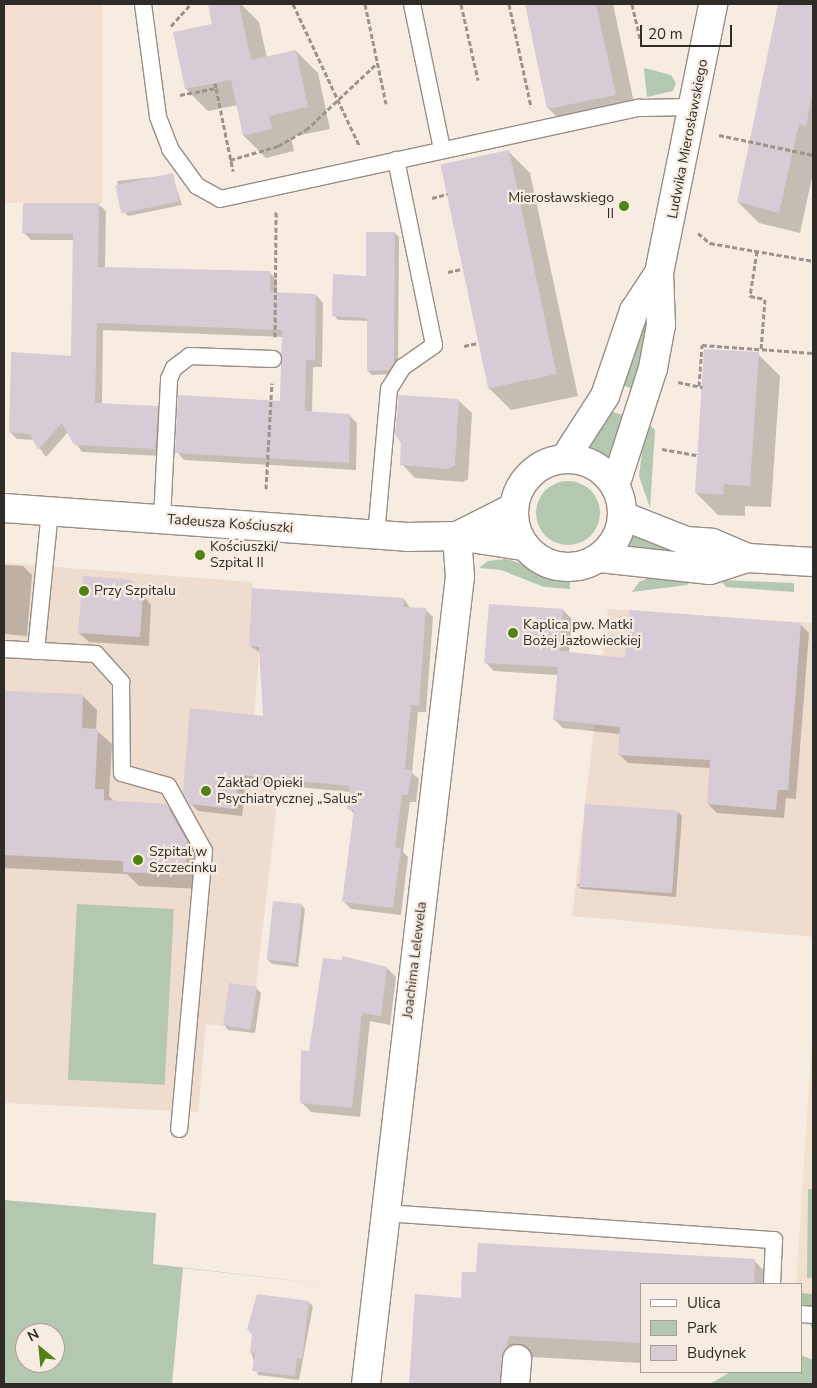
<!DOCTYPE html>
<html>
<head>
<meta charset="utf-8">
<style>
  body { margin:0 }
  #map { position:relative; width:817px; height:1388px; overflow:hidden; background:#f7ece2; font-family:"Nunito Sans",sans-serif }
  div>[style] { position:absolute }
  [style*='--x'] { left:calc(var(--x)*1px); top:calc(var(--y)*1px); width:calc(var(--w)*1px); rotate:calc(var(--a)*1deg) }
  .commercial>* { inset:0; background:#f5dfd2; transform-origin:0 0 }
  .built>* { inset:0; background:#eeddcf }
  .education>* { inset:0; background:#f3e1d0 }
  .green>* { inset:0; background:#b4c7b0; transform-origin:0 0 }
  .round { border-radius:50% }
  .forest>* { inset:0; background:#abc4a6 }
  .shadow>* { inset:0; background:#0003 }
  .building>* { inset:0; background:#d7cbd5; transform-origin:0 0 }
  .path>* { height:3px; margin-top:-1.5px; transform-origin:0; background:repeating-linear-gradient(90deg,#9c948c 0 5px,transparent 0 7.5px) }
  .roads { filter:drop-shadow(1px 0 #988e85) drop-shadow(-1px 0 #988e85) drop-shadow(0 1px #988e85) drop-shadow(0 -1px #988e85) }
  .service>* { height:16px; margin:-8px; padding:0 8px; transform-origin:8px; border-radius:8px; background:#fff }
  .minor>* { height:28px; margin:-14px; padding:0 14px; transform-origin:14px; border-radius:14px; background:#fff }
  .tertiary>* { height:28px; margin:-14px; padding:0 14px; transform-origin:14px; border-radius:14px; background:#fff }
  .tertiary>.ring { margin:-14px; padding:0; box-sizing:content-box; background:none; border:28px solid #fff; border-radius:50% }
  .dots>* { width:14px; height:14px; translate:-50% -50%; box-sizing:border-box; border:2px solid #f7ece2; border-radius:50% }
  span { translate:-50% -50%; white-space:nowrap; text-align:center; line-height:1.15; -webkit-text-stroke:4.5px #f7ece2; paint-order:stroke }
  .street-label { font-size:14px; color:#2f2b27 }
  .poi-label { font-size:14px; color:#2f2b27 }
  .right { translate:-100% -50%; text-align:right }
  .left { translate:0 -50%; text-align:left }
  .frame { position:absolute; inset:0; border:5px solid #2f2b27; pointer-events:none }
  .legend { position:absolute; left:640px; top:1283px; width:162px; height:90px; box-sizing:border-box; background:#f7ece2; border:1px solid #a79f97; margin:0; padding:6px 9px; list-style:none; font-size:15px; color:#2f2b27 }
  .legend li { display:flex; align-items:center; gap:10px; height:25px }
  .legend b { width:25px; border:1px solid #a79f97 }
  .north { position:absolute; left:15px; top:1323px; width:50px; height:50px; box-sizing:border-box; background:#f7ece2; border:1px solid #a79f97; border-radius:50%; rotate:332deg; font-size:14px; font-weight:700; line-height:20px; text-align:center; color:#2f2b27 }
  .north::after { content:''; display:block; margin:auto; width:18px; height:22px; background:#508216; clip-path:polygon(50% 0,100% 100%,50% 72%,0 100%) }
  .scale { position:absolute; left:640px; top:25px; width:92px; height:22px; box-sizing:border-box; border:2px solid #2f2b27; border-top:0; padding-left:6px; font-size:15px; line-height:18px; white-space:nowrap; color:#2f2b27; -webkit-text-stroke:4px #f7ece2; paint-order:stroke }
</style>
</head>
<body>
<div id="map">
  <div class="commercial">
    <div style="left:4px;top:4px;width:98px;height:199px"></div>
  </div>
  <div class="built">
    <div style="clip-path:polygon(4px 563px,253px 582px,249px 646px,260px 647px,254px 715px,287px 718px,251px 1029px,206px 1024px,198px 1112px,4px 1103px)"></div>
    <div style="clip-path:polygon(608px 609px,813px 623px,813px 937px,572px 916px)"></div>
  </div>
  <div class="education">
    <div style="clip-path:polygon(813px 1022px,813px 1294px,801px 1293px,801px 1284px,796px 1284px)"></div>
  </div>
  <div class="green">
    <div style="clip-path:polygon(644px 68px,671px 75px,676px 83px,673px 91px,647px 97px)"></div>
    <div style="clip-path:polygon(654px 287px,637px 390px,621px 385px)"></div>
    <div style="clip-path:polygon(609px 411px,628px 416px,611px 460px,586px 446px)"></div>
    <div style="clip-path:polygon(646px 421px,655px 430px,650px 508px,639px 476px)"></div>
    <div class="round" style="left:536px;top:481px;width:64px;height:64px"></div>
    <div style="clip-path:polygon(634px 530px,693px 560px,623px 550px)"></div>
    <div style="clip-path:polygon(506px 559px,570px 578px,570px 589px,544px 587px,501px 570px,479px 568px,488px 561px)"></div>
    <div style="clip-path:polygon(651px 577px,693px 579px,687px 585px,632px 592px,639px 582px)"></div>
    <div style="clip-path:polygon(721px 580px,794px 583px,794px 592px,726px 587px)"></div>
    <div style="left:77px;top:904px;width:97px;height:176px;rotate:3deg"></div>
    <div style="clip-path:polygon(808px 1189px,813px 1189px,813px 1278px,807px 1278px)"></div>
    <div style="clip-path:polygon(evenodd,4px 1200px,156px 1213px,153px 1264px,359px 1288px,183px 1268px,172px 1384px,4px 1384px,4px 1200px,25px 1333px,55px 1333px,55px 1363px,25px 1363px,25px 1333px)"></div>
    <div style="clip-path:polygon(801px 1355px,813px 1360px,813px 1384px,710px 1384px,730px 1372px,801px 1372px)"></div>
  </div>
  <div class="forest">
    <div style="clip-path:polygon(801px 1293px,813px 1294px,813px 1331px,801px 1304px)"></div>
  </div>
  <div class="shadow">
    <div style="clip-path:polygon(241px 4px,259px 22px,267px 58px,296px 51px,318px 73px,330px 129px,291px 137px,294px 151px,266px 158px,244px 136px,238px 105px,208px 111px,186px 89px,175px 33px,213px 25px,210px 7px)"></div>
    <div style="clip-path:polygon(526px 4px,613px 4px,637px 117px,570px 130px,548px 108px)"></div>
    <div style="clip-path:polygon(780px 4px,813px 4px,813px 173px,800px 233px,759px 223px,738px 202px)"></div>
    <div style="clip-path:polygon(508px 151px,530px 173px,578px 396px,511px 410px,489px 388px)"></div>
    <div style="clip-path:polygon(172px 175px,182px 205px,128px 216px,123px 211px,117px 181px)"></div>
    <div style="clip-path:polygon(98px 204px,106px 211px,105px 268px,270px 273px,277px 280px,277px 294px,316px 295px,323px 303px,322px 367px,313px 367px,312px 413px,349px 415px,357px 423px,356px 470px,184px 460px,177px 452px,282px 402px,283px 337px,103px 330px,102px 404px,157px 407px,165px 414px,162px 456px,82px 452px,68px 432px,46px 457px,34px 440px,17px 439px,10px 432px,73px 357px,74px 240px,31px 240px,23px 232px)"></div>
    <div style="clip-path:polygon(395px 233px,399px 237px,398px 367px,394px 374px,372px 375px,368px 371px,368px 321px,338px 320px,334px 315px,367px 277px)"></div>
    <div style="clip-path:polygon(758px 354px,780px 376px,771px 507px,745px 506px,745px 516px,718px 515px,696px 493px)"></div>
    <div style="clip-path:polygon(458px 400px,472px 413px,468px 479px,463px 482px,415px 478px,402px 464px)"></div>
    <div style="clip-path:polygon(4px 565px,23px 566px,32px 575px,27px 636px,4px 634px)"></div>
    <div style="clip-path:polygon(132px 582px,151px 605px,149px 646px,89px 642px,79px 633px)"></div>
    <div style="clip-path:polygon(404px 599px,411px 609px,425px 609px,433px 617px,426px 712px,418px 712px,412px 773px,419px 779px,416px 802px,410px 802px,403px 852px,408px 857px,401px 915px,351px 909px,343px 901px,355px 814px,348px 808px,350px 792px,246px 782px,242px 816px,198px 811px,190px 803px,265px 717px,261px 653px,250px 646px)"></div>
    <div style="clip-path:polygon(490px 605px,563px 610px,572px 619px,569px 653px,626px 659px,800px 624px,809px 633px,796px 799px,786px 798px,784px 818px,717px 813px,708px 804px,710px 768px,628px 763px,619px 754px,620px 734px,563px 728px,554px 719px,558px 675px,494px 671px,486px 663px)"></div>
    <div style="clip-path:polygon(4px 692px,83px 696px,97px 710px,96px 730px,112px 744px,109px 796px,115px 802px,166px 805px,181px 820px,201px 857px,200px 889px,139px 886px,127px 874px,4px 868px)"></div>
    <div style="clip-path:polygon(678px 812px,682px 816px,676px 897px,581px 889px,577px 885px)"></div>
    <div style="clip-path:polygon(301px 905px,305px 909px,298px 967px,272px 964px,268px 960px)"></div>
    <div style="clip-path:polygon(387px 968px,396px 977px,390px 1025px,370px 1021px,360px 1117px,311px 1112px,301px 1102px,310px 1053px)"></div>
    <div style="clip-path:polygon(256px 988px,261px 993px,255px 1033px,228px 1030px,224px 1025px)"></div>
    <div style="clip-path:polygon(754px 1260px,776px 1284px,641px 1284px,641px 1363px,531px 1357px,526px 1384px,410px 1384px,416px 1296px,462px 1300px)"></div>
    <div style="clip-path:polygon(308px 1302px,313px 1306px,299px 1380px,258px 1375px,251px 1352px)"></div>
  </div>
  <div class="building">
    <div style="clip-path:polygon(208px 4px,239px 4px,251px 60px,296px 50px,308px 107px,269px 116px,272px 129px,243px 136px,231px 80px,185px 89px,173px 32px,212px 24px)"></div>
    <div style="clip-path:polygon(525px 4px,596px 4px,616px 95px,547px 109px)"></div>
    <div style="clip-path:polygon(778px 4px,813px 4px,813px 90px,806px 126px,799px 124px,779px 213px,737px 202px)"></div>
    <div style="left:509px;top:150px;width:229px;height:70px;rotate:78deg"></div>
    <div style="left:173px;top:173px;width:29px;height:59px;rotate:78deg"></div>
    <div style="clip-path:polygon(23px 203px,99px 203px,98px 267px,270px 271px,270px 292px,316px 294px,315px 360px,306px 360px,305px 411px,350px 414px,349px 463px,175px 453px,178px 395px,280px 401px,282px 330px,97px 323px,95px 403px,158px 406px,155px 449px,74px 445px,62px 423px,38px 450px,30px 434px,9px 432px,11px 352px,71px 356px,73px 234px,22px 233px)"></div>
    <div style="clip-path:polygon(366px 232px,395px 232px,394px 362px,389px 370px,367px 371px,367px 318px,332px 316px,333px 274px,366px 276px)"></div>
    <div style="clip-path:polygon(704px 349px,759px 352px,750px 486px,724px 484px,723px 495px,695px 493px)"></div>
    <div style="clip-path:polygon(399px 395px,459px 399px,455px 465px,449px 469px,400px 465px,401px 443px,395px 435px)"></div>
    <div style="clip-path:polygon(83px 576px,132px 580px,131px 594px,143px 595px,140px 637px,78px 633px)"></div>
    <div style="clip-path:polygon(252px 588px,404px 598px,403px 607px,426px 608px,419px 705px,411px 705px,405px 769px,412px 770px,408px 795px,402px 795px,395px 847px,401px 848px,393px 908px,342px 902px,354px 810px,347px 809px,350px 786px,239px 775px,235px 809px,189px 804px,183px 793px,190px 708px,263px 716px,259px 647px,249px 646px)"></div>
    <div style="clip-path:polygon(489px 604px,563px 609px,560px 651px,625px 658px,630px 610px,801px 623px,788px 790px,778px 790px,776px 810px,707px 804px,710px 760px,618px 755px,620px 727px,553px 720px,558px 667px,484px 663px)"></div>
    <div style="clip-path:polygon(4px 691px,83px 694px,82px 728px,98px 729px,95px 789px,104px 789px,104px 800px,166px 804px,187px 841px,186px 875px,123px 872px,123px 861px,4px 855px)"></div>
    <div style="left:585px;top:804px;width:93px;height:83px;rotate:4deg"></div>
    <div style="left:273px;top:901px;width:29px;height:59px;rotate:6deg"></div>
    <div style="clip-path:polygon(342px 956px,387px 967px,381px 1016px,362px 1013px,352px 1108px,300px 1103px,301px 1050px,309px 1051px,323px 958px,342px 960px)"></div>
    <div style="left:229px;top:983px;width:28px;height:43px;rotate:8deg"></div>
    <div style="clip-path:polygon(478px 1243px,755px 1259px,754px 1284px,641px 1284px,641px 1343px,509px 1336px,500px 1384px,409px 1384px,415px 1294px,461px 1298px,462px 1272px,476px 1272px)"></div>
    <div style="clip-path:polygon(257px 1294px,309px 1301px,302px 1359px,297px 1358px,295px 1376px,252px 1371px,255px 1353px,250px 1352px,252px 1334px,247px 1329px)"></div>
  </div>
  <div class="path">
    <div style="--x:293;--y:4;--w:156;--a:64.9"></div>
    <div style="--x:365;--y:4;--w:102;--a:78.1"></div>
    <div style="--x:461;--y:4;--w:78;--a:77.4"></div>
    <div style="--x:509;--y:4;--w:105;--a:77.9"></div>
    <div style="--x:632;--y:4;--w:37;--a:77"></div>
    <div style="--x:171;--y:26;--w:30;--a:-48"></div>
    <div style="--x:215;--y:83;--w:5;--a:79"></div>
    <div style="--x:180;--y:95;--w:37;--a:-11"></div>
    <div style="--x:216;--y:88;--w:85;--a:78.4"></div>
    <div style="--x:719;--y:135;--w:96;--a:12"></div>
    <div style="--x:230;--y:160;--w:50;--a:-16.3"></div>
    <div style="--x:278;--y:146;--w:32;--a:-30"></div>
    <div style="--x:306;--y:130;--w:98;--a:-43.3"></div>
    <div style="--x:432;--y:198;--w:16;--a:-15"></div>
    <div style="--x:698;--y:233;--w:16;--a:40"></div>
    <div style="--x:710;--y:243;--w:105;--a:9.9"></div>
    <div style="--x:757;--y:251;--w:46;--a:98.8"></div>
    <div style="--x:750;--y:296;--w:15;--a:11"></div>
    <div style="--x:765;--y:299;--w:51;--a:94.5"></div>
    <div style="--x:448;--y:272;--w:14;--a:-12"></div>
    <div style="--x:275;--y:337;--w:127;--a:-89.5"></div>
    <div style="--x:464;--y:346;--w:14;--a:-12"></div>
    <div style="--x:678;--y:382;--w:25;--a:12"></div>
    <div style="--x:699;--y:386;--w:41;--a:-85.8"></div>
    <div style="--x:702;--y:345;--w:111;--a:4.1"></div>
    <div style="--x:662;--y:449;--w:36;--a:10"></div>
    <div style="--x:266;--y:489;--w:106;--a:-86.8"></div>
  </div>
  <div class="roads">
    <div class="service">
      <div style="--x:143;--y:4;--w:114;--a:82.4"></div>
      <div style="--x:158;--y:117;--w:34;--a:69"></div>
      <div style="--x:170;--y:149;--w:46;--a:53.9"></div>
      <div style="--x:197;--y:186;--w:26;--a:29"></div>
      <div style="--x:220;--y:199;--w:429;--a:-12.3"></div>
      <div style="--x:639;--y:108;--w:56;--a:-1"></div>
      <div style="--x:412;--y:4;--w:148;--a:78.3"></div>
      <div style="--x:162;--y:519;--w:140;--a:-87.1"></div>
      <div style="--x:169;--y:379;--w:12;--a:-66"></div>
      <div style="--x:174;--y:368;--w:20;--a:-37"></div>
      <div style="--x:190;--y:356;--w:83;--a:2.1"></div>
      <div style="--x:376;--y:535;--w:147;--a:-84.9"></div>
      <div style="--x:389;--y:389;--w:26;--a:-58"></div>
      <div style="--x:403;--y:367;--w:38;--a:-35"></div>
      <div style="--x:434;--y:345;--w:189;--a:-101.6"></div>
      <div style="--x:4;--y:649;--w:92;--a:3.1"></div>
      <div style="--x:96;--y:654;--w:38;--a:48"></div>
      <div style="--x:121;--y:682;--w:91;--a:89.4"></div>
      <div style="--x:122;--y:773;--w:48;--a:15.8"></div>
      <div style="--x:168;--y:786;--w:74;--a:61"></div>
      <div style="--x:204;--y:851;--w:279;--a:95.1"></div>
      <div style="--x:36;--y:651;--w:141;--a:-84.3"></div>
      <div style="--x:386;--y:1213;--w:389;--a:4"></div>
      <div style="--x:774;--y:1240;--w:44;--a:92.6"></div>
      <div style="--x:801;--y:1314;--w:12;--a:5"></div>
    </div>
    <div class="minor">
      <div style="--x:366;--y:1384;--w:812;--a:-83.36"></div>
      <div style="--x:460;--y:577;--w:41;--a:-94.2"></div>
      <div style="--x:515;--y:1384;--w:25;--a:-85"></div>
    </div>
    <div class="tertiary">
      <div style="--x:565;--y:458;--w:74;--a:-57.2"></div>
      <div style="--x:605;--y:396;--w:90;--a:-71.2"></div>
      <div style="--x:634;--y:311;--w:45;--a:-56.7"></div>
      <div class="ring" style="left:514px;top:459px;width:80px;height:80px"></div>
      <div style="--x:615;--y:486;--w:124;--a:-72.1"></div>
      <div style="--x:653;--y:368;--w:44;--a:-79.5"></div>
      <div style="--x:661;--y:325;--w:52;--a:-92.2"></div>
      <div style="--x:659;--y:273;--w:274;--a:-78.6"></div>
      <div style="--x:4;--y:508;--w:404;--a:4.1"></div>
      <div style="--x:407;--y:537;--w:50;--a:-1.1"></div>
      <div style="--x:457;--y:536;--w:68;--a:8.5"></div>
      <div style="--x:623;--y:516;--w:68;--a:21.6"></div>
      <div style="--x:686;--y:541;--w:26;--a:4"></div>
      <div style="--x:712;--y:543;--w:39;--a:23"></div>
      <div style="--x:748;--y:558;--w:65;--a:3.5"></div>
      <div style="--x:457;--y:536;--w:63;--a:-26.6"></div>
      <div style="--x:600;--y:558;--w:111;--a:6.2"></div>
      <div style="--x:710;--y:570;--w:40;--a:-18"></div>
    </div>
  </div>
  <div class="dots">
    <div style="left:624px;top:206px;background:#508216"></div>
    <div style="left:200px;top:555px;background:#508216"></div>
    <div style="left:84px;top:591px;background:#508216"></div>
    <div style="left:513px;top:633px;background:#508216"></div>
    <div style="left:206px;top:791px;background:#508216"></div>
    <div style="left:138px;top:860px;background:#508216"></div>
  </div>
  <div class="street-label">
    <span style="left:688px;top:139px;rotate:-79deg">Ludwika Mierosławskiego</span>
    <span style="left:230px;top:524px;rotate:4deg">Tadeusza Kościuszki</span>
    <span style="left:415px;top:960px;rotate:-83deg">Joachima Lelewela</span>
  </div>
  <div class="poi-label">
    <span class="right" style="left:614px;top:206px">Mierosławskiego<br>II</span>
    <span class="left" style="left:210px;top:555px">Kościuszki/<br>Szpital II</span>
    <span class="left" style="left:94px;top:591px">Przy Szpitalu</span>
    <span class="left" style="left:523px;top:633px">Kaplica pw. Matki<br>Bożej Jazłowieckiej</span>
    <span class="left" style="left:217px;top:791px">Zakład Opieki<br>Psychiatrycznej „Salus”</span>
    <span class="left" style="left:149px;top:860px">Szpital w<br>Szczecinku</span>
  </div>
  <div class="frame"></div>
  <ul class="legend">
  <li><b style="height:6px;background:#fff"></b>Ulica</li>
  <li><b style="height:14px;background:#b4c7b0"></b>Park</li>
  <li><b style="height:14px;background:#d7cbd5"></b>Budynek</li>
  </ul>
  <div class="north">N</div>
  <div class="scale">20 m</div>
</div>
</body>
</html>
